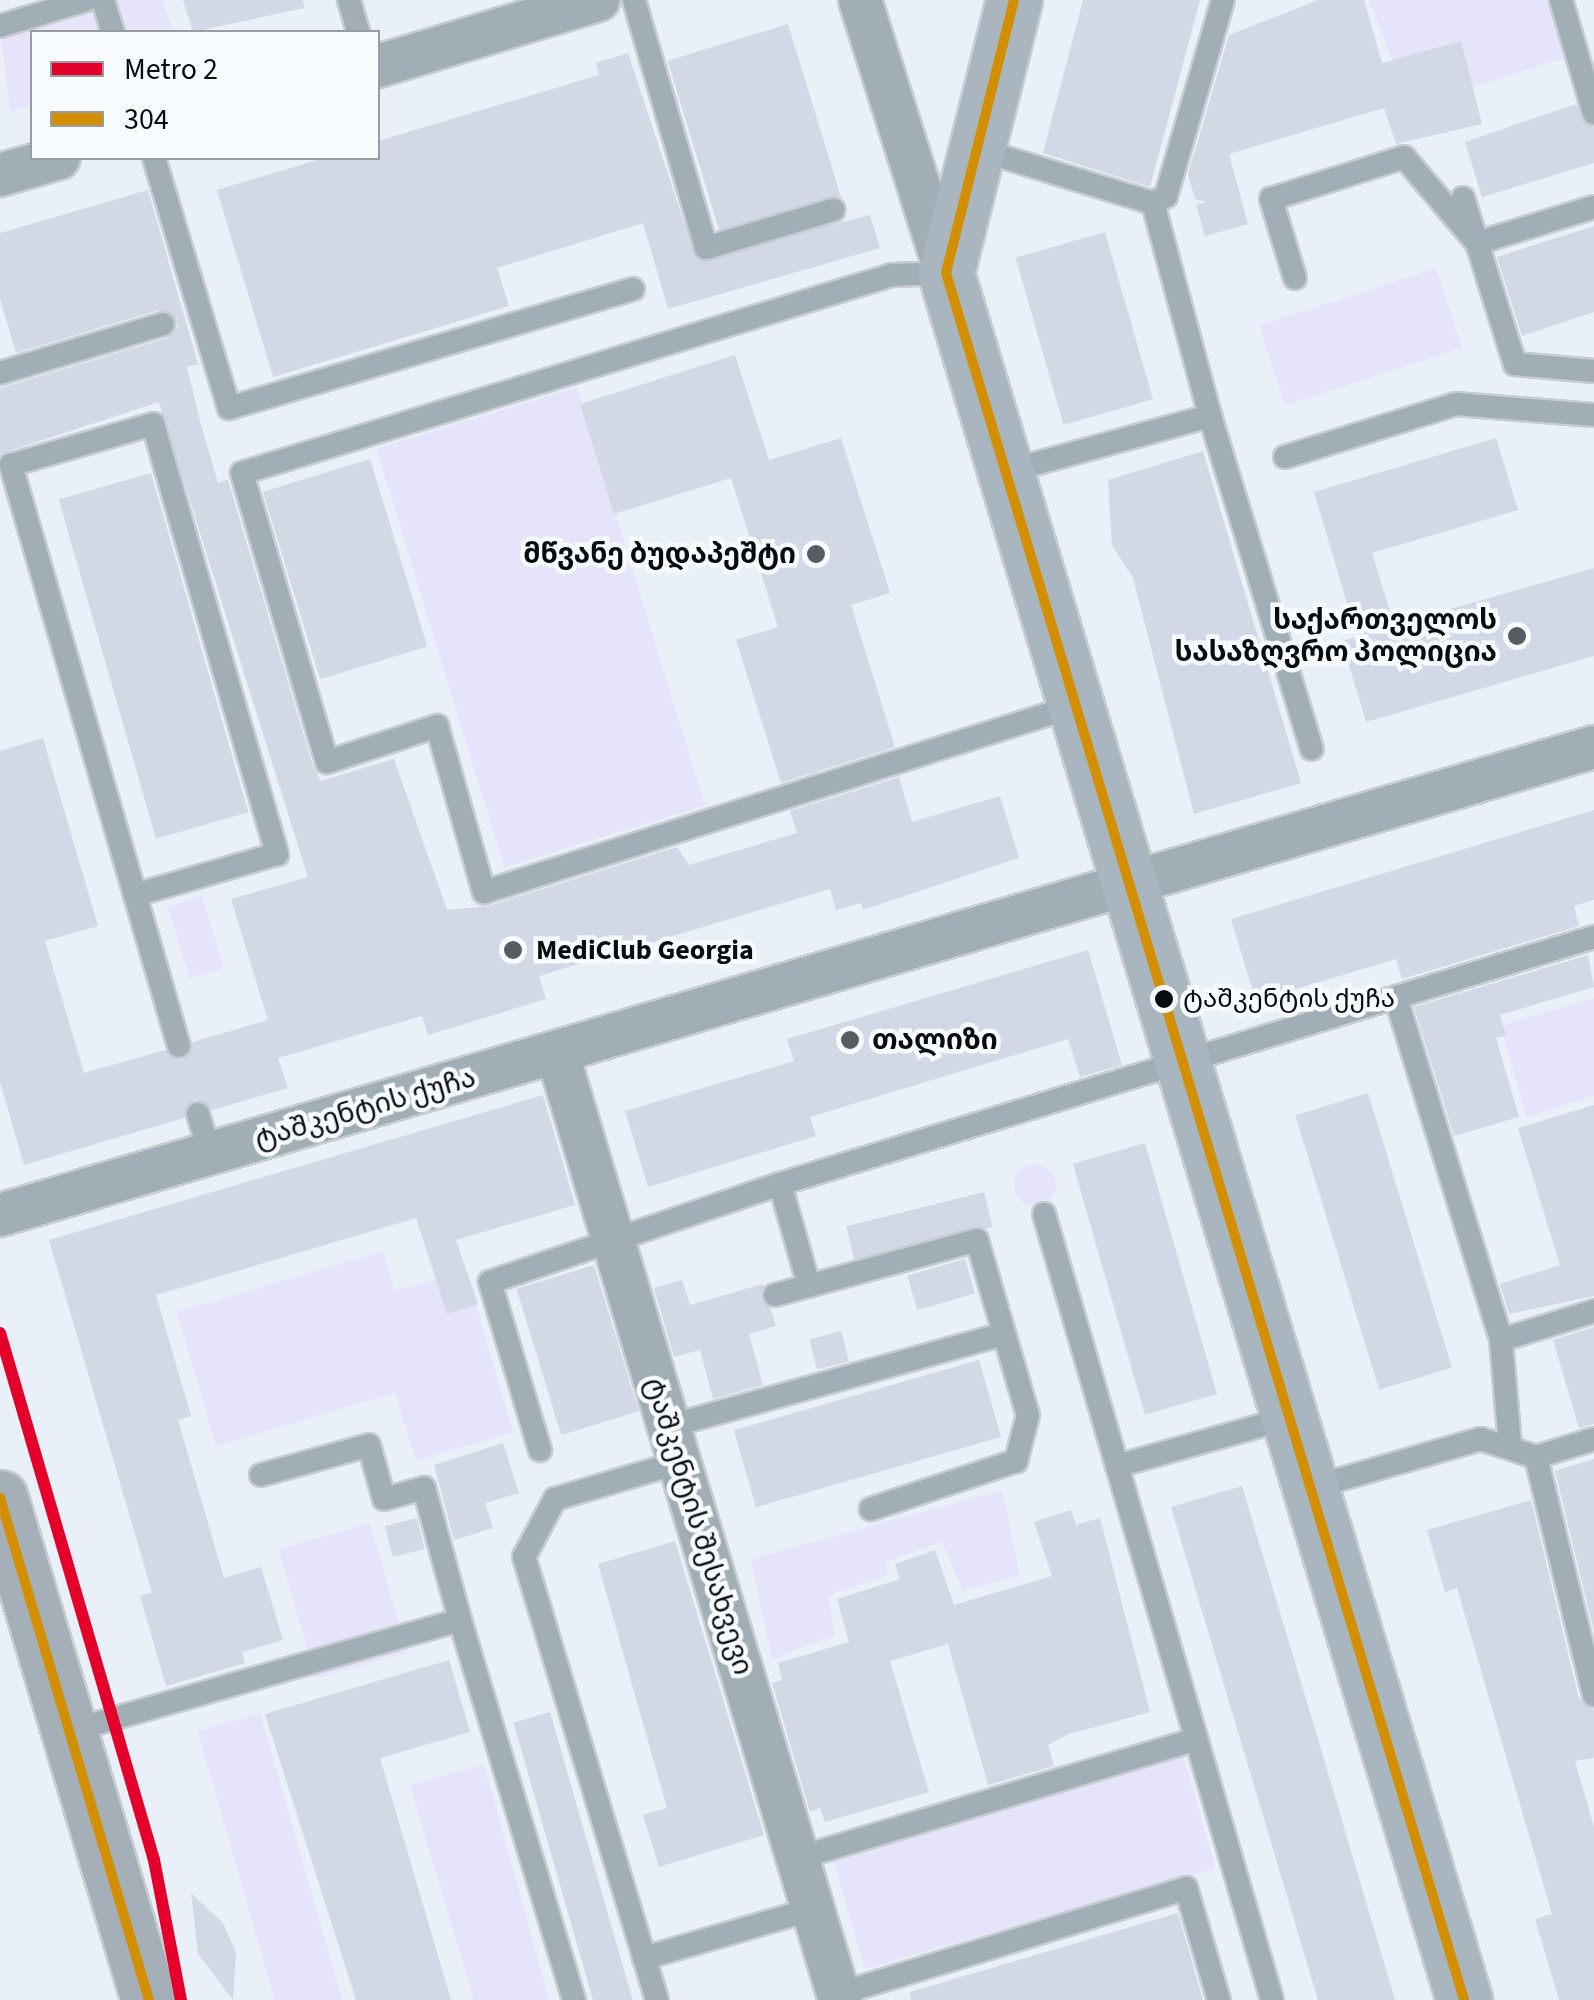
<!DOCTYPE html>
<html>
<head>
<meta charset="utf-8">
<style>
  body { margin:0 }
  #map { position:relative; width:1594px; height:2000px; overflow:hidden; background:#eaf0f7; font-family:"Source Sans 3","Noto Sans Georgian",sans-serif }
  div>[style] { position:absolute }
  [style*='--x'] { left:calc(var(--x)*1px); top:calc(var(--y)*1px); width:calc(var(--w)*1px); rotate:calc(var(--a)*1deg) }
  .green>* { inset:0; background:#e5e4fb; transform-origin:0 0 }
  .round { border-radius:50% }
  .building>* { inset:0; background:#d2d8e5; transform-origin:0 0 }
  .roads { filter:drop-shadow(2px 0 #c7ccd1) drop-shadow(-2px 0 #c7ccd1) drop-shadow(0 2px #c7ccd1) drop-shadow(0 -2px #c7ccd1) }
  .lane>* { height:22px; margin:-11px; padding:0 11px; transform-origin:11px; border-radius:11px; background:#a1aeb6 }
  .street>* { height:42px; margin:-21px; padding:0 21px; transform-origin:21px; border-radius:21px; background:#a1aeb6 }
  .secondary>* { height:55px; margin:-27.5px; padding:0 27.5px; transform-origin:27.5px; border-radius:27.5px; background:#a9b6bf }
  .primary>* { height:55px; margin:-27.5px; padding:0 27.5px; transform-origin:27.5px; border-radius:27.5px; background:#a5afb7 }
  .bus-1>* { height:10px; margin:-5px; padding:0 5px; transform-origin:5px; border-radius:5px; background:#d38f03 }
  .metro-1>* { height:12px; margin:-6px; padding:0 6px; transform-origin:6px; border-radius:6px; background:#e4002b }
  .dots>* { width:28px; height:28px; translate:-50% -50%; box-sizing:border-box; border:5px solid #f9fcff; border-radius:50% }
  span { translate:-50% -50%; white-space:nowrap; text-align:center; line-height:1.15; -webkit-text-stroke:9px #f9fcff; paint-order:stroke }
  .bus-label { font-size:26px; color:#080c11 }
  .left { translate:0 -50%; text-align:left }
  .poi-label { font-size:28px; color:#080c11; font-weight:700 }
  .right { translate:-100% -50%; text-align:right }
  .street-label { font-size:28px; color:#080c11 }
  .legend { position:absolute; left:30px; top:30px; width:350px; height:130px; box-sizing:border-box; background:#f9fcff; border:2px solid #999ca0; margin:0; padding:12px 18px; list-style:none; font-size:30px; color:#080c11 }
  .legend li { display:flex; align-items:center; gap:20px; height:50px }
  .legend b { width:50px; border:2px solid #999ca0 }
</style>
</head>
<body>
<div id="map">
  <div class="green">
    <div style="clip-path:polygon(98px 0,163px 0,173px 32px,32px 32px,32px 105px,10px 111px,0 29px)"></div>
    <div style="clip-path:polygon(1369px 0,1551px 0,1569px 57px,1410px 106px)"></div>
    <div style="left:1436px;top:268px;width:84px;height:186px;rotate:72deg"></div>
    <div style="left:577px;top:387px;width:438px;height:210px;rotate:73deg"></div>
    <div style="left:202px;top:896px;width:75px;height:36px;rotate:73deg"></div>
    <div style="clip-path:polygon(1594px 998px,1594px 1096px,1527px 1117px,1500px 1026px)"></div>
    <div class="round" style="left:1014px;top:1164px;width:42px;height:42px"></div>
    <div style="clip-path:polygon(383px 1251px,395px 1291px,466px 1270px,513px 1432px,416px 1461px,395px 1393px,216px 1446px,177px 1312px)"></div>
    <div style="clip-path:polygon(1002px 1490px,1020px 1576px,963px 1591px,942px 1542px,885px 1562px,888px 1575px,828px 1595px,835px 1635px,772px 1659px,751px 1559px)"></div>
    <div style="left:370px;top:1523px;width:135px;height:95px;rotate:74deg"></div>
    <div style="left:260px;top:1713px;width:299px;height:65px;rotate:74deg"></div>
    <div style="left:1183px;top:1755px;width:118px;height:365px;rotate:74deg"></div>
    <div style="clip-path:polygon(484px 1764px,549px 2000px,474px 2000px,410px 1786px)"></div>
  </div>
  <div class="building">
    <div style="clip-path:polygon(183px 0,303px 0,304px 8px,193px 32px)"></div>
    <div style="clip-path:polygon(1083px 0,1200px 0,1150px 187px,1043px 153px)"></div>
    <div style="clip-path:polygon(1318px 0,1364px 0,1382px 63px,1461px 41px,1482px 124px,1396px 144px,1384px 108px,1229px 154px,1248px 224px,1205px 236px,1196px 205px,1206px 202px,1195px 199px,1188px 174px,1229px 35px)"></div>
    <div style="left:788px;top:24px;width:181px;height:126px;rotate:73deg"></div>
    <div style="clip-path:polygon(628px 53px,696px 259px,870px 215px,880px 248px,668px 309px,643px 223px,497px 268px,509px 306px,273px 377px,217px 190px,324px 158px,378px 158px,378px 141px,599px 75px,596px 63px)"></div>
    <div style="clip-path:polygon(1576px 104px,1594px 128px,1594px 163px,1482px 197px,1465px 142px)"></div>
    <div style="clip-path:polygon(148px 190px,198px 364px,187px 367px,200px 421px,218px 483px,228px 480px,313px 766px,321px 781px,394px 759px,447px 910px,488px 906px,677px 847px,689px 865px,797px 833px,790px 811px,899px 777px,912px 822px,1000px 796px,1019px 858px,863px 910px,861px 903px,836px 910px,830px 889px,539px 976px,546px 999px,428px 1035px,422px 1016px,278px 1058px,288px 1088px,212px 1110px,195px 1099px,184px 1118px,24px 1165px,0 1082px,0 751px,43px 738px,98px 926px,45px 941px,84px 1073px,165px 1050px,182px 1061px,193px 1042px,268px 1020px,231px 899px,308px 877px,159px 402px,0 454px,0 388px,167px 338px,178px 326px,159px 310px,16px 353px,0 299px,0 233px)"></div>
    <div style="clip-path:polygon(1594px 226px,1594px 312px,1522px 336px,1497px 257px)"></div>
    <div style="left:1105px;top:232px;width:174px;height:93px;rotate:74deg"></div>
    <div style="clip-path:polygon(735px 355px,769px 460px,841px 438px,890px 593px,851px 605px,895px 747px,781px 783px,736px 640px,778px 627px,731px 478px,614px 514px,580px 404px)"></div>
    <div style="clip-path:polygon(1496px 438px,1518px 510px,1372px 553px,1394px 625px,1594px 568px,1594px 656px,1366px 722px,1342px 641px,1357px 637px,1314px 492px)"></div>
    <div style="clip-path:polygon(1203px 451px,1301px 783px,1194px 814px,1133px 578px,1112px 545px,1108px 480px)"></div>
    <div style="left:370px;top:459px;width:196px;height:112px;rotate:73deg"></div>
    <div style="left:151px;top:473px;width:353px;height:96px;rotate:74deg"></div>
    <div style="clip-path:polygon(1594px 810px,1594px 900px,1574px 906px,1579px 926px,1402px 979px,1396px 959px,1256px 1001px,1231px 919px)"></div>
    <div style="clip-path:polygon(1088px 950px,1122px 1065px,1080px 1077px,1068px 1039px,810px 1117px,816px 1136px,648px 1187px,625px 1111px,794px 1061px,787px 1039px)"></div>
    <div style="clip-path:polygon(1588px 955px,1594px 987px,1500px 1015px,1506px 1035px,1496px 1038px,1519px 1117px,1454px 1136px,1414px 1007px)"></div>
    <div style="left:1368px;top:1093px;width:287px;height:76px;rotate:73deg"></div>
    <div style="clip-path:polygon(543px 1095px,575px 1205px,456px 1240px,478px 1304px,447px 1314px,416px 1218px,156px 1295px,191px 1416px,178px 1420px,224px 1578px,261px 1567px,283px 1640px,242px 1652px,245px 1663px,166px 1686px,140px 1596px,152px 1592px,49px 1240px)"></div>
    <div style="clip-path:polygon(1594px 1105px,1594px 1296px,1509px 1314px,1500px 1284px,1560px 1265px,1518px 1128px)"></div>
    <div style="left:1145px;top:1143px;width:261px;height:75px;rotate:74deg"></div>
    <div style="left:984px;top:1192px;width:36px;height:142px;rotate:76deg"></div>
    <div style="left:965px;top:1259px;width:36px;height:60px;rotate:74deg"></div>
    <div style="left:594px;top:1265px;width:153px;height:81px;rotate:73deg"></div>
    <div style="clip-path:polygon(682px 1280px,690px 1305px,763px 1284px,776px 1326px,749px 1334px,763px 1385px,713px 1399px,700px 1350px,674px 1357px,654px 1288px)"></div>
    <div style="clip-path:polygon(1594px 1327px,1594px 1424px,1579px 1428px,1553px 1340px)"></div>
    <div style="left:841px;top:1331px;width:31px;height:33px;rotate:75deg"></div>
    <div style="left:979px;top:1360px;width:80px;height:255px;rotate:74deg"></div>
    <div style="clip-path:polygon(503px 1443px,519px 1493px,485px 1503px,493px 1528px,454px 1540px,434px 1465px)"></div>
    <div style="clip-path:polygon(1594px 1459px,1594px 1632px,1555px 1471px)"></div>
    <div style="clip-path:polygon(1242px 1486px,1318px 1739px,1395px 2000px,1318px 2000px,1171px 1507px)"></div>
    <div style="clip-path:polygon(1531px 1500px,1579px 1699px,1594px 1710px,1594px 1758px,1575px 1761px,1594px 1827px,1594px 2000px,1559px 2000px,1535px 1919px,1552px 1914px,1457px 1588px,1445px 1592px,1427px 1530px)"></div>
    <div style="clip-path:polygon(1071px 1510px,1076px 1525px,1100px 1518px,1150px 1712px,1069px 1734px,1048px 1745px,1054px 1766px,988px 1785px,948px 1644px,890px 1661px,929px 1792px,825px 1822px,820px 1808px,810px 1812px,772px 1683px,782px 1680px,778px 1663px,849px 1642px,837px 1599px,900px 1579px,895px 1564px,935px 1550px,954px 1605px,1052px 1576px,1034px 1522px)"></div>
    <div style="left:417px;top:1518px;width:32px;height:33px;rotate:76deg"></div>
    <div style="clip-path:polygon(675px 1541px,764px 1835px,659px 1867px,643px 1815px,667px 1808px,598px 1564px)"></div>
    <div style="clip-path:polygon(449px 1660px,470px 1732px,380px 1758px,451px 2000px,356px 2000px,265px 1714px)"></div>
    <div style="left:550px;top:1712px;width:300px;height:38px;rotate:74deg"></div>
    <div style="clip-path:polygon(191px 1893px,223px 1923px,236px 1953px,233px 2000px,198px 1954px)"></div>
    <div style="clip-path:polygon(1178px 1913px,1203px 2000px,911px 2000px,910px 1992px)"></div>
  </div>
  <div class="roads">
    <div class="lane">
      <div style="--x:103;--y:0;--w:34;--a:73"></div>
      <div style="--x:349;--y:0;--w:33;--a:74"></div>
      <div style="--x:634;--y:0;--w:258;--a:73.8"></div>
      <div style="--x:706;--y:248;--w:133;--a:-16.7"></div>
      <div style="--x:1561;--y:0;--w:118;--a:73.7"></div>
      <div style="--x:0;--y:26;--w:90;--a:-16.8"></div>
      <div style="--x:977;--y:149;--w:184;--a:17.1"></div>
      <div style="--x:1153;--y:203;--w:15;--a:-28"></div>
      <div style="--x:1166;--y:196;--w:204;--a:-73.8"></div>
      <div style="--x:154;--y:158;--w:261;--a:73.3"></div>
      <div style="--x:229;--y:408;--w:421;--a:-16.4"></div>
      <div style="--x:1463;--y:198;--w:47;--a:72.7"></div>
      <div style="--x:1477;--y:243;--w:122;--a:-17.1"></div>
      <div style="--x:1153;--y:203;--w:220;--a:75"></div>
      <div style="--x:946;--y:273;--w:54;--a:177.9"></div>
      <div style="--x:892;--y:275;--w:679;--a:163.06"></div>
      <div style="--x:242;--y:473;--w:301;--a:73.6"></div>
      <div style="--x:327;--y:762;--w:116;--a:-18.1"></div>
      <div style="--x:437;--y:726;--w:173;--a:74.2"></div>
      <div style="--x:484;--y:892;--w:615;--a:-17.49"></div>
      <div style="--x:1295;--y:278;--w:83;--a:-106.9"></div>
      <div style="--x:1271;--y:199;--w:139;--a:-17.5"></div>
      <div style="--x:1404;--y:157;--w:113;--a:49.7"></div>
      <div style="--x:1477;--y:243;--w:127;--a:72.6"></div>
      <div style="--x:1515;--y:364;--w:79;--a:5.1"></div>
      <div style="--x:0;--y:373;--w:170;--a:-16.7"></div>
      <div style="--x:1285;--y:457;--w:179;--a:-17.2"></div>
      <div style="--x:1456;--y:404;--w:138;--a:4.6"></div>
      <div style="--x:1005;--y:472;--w:213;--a:-15.3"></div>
      <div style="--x:1210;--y:416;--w:348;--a:73"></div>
      <div style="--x:135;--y:895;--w:448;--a:-106.1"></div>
      <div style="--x:11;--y:465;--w:148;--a:-16.1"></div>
      <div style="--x:153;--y:424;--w:448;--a:73.9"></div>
      <div style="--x:277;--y:854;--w:148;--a:163.9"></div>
      <div style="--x:135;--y:895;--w:157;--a:73.8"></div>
      <div style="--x:1396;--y:998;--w:358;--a:72.9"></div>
      <div style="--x:1501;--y:1340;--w:104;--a:85.1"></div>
      <div style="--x:198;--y:1114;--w:42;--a:73.3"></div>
      <div style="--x:780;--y:1184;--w:106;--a:74.1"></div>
      <div style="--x:1044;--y:1214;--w:818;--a:73.82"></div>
      <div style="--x:775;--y:1295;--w:209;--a:-15.2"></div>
      <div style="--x:977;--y:1240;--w:182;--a:73.8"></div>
      <div style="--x:1028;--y:1415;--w:48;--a:104.6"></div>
      <div style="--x:1016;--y:1461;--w:153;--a:161.7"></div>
      <div style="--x:1501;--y:1340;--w:97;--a:-17.3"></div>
      <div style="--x:670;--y:1426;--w:346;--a:-15.4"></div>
      <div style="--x:540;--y:1450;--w:175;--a:-106.6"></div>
      <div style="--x:490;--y:1282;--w:306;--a:-18.7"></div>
      <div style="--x:780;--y:1184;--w:851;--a:-16.88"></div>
      <div style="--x:1536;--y:1457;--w:61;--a:-17.2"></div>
      <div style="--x:1117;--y:1466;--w:178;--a:-15.7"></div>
      <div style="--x:261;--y:1475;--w:112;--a:-15.5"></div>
      <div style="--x:369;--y:1445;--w:56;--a:74.5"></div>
      <div style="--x:384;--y:1499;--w:41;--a:-15.4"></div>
      <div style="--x:424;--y:1488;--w:137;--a:74.7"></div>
      <div style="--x:1310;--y:1488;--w:178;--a:-16"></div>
      <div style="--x:1481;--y:1439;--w:58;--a:18.1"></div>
      <div style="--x:1536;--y:1457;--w:245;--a:76.3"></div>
      <div style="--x:70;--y:1731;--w:405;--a:-15.9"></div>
      <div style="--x:460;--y:1620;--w:397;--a:73.3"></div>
      <div style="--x:798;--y:1858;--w:415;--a:-16.6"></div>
      <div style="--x:644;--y:1958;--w:176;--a:-16.2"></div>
      <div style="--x:838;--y:1994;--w:364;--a:-16.9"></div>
      <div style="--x:1186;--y:1888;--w:117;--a:73.6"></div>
      <div style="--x:657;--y:2000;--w:463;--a:-106.7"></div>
      <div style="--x:524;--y:1557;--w:66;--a:-61.9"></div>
      <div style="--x:555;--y:1499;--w:130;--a:-16.5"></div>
    </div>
    <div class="street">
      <div style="--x:860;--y:0;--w:286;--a:72.5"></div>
      <div style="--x:378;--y:66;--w:230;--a:-16.7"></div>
      <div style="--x:0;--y:175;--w:61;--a:-16.1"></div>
      <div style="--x:557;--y:1052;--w:989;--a:73.38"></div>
      <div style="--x:0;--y:1215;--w:1661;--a:-16.36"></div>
    </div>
    <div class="secondary">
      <div style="--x:1014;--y:0;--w:281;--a:104"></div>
      <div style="--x:946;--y:273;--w:1803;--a:73.3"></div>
    </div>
    <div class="primary">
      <div style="--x:0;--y:1498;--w:524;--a:73.47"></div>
    </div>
  </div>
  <div class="bus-1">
    <div style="--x:1014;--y:0;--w:281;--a:104"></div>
    <div style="--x:946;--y:273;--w:1803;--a:73.3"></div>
    <div style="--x:0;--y:1498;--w:524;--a:73.47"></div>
  </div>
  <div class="metro-1">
    <div style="--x:0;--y:1333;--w:549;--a:73.71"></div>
    <div style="--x:154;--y:1860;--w:143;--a:79.1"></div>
  </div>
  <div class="dots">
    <div style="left:816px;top:554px;background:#575c62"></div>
    <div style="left:1517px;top:636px;background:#575c62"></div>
    <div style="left:513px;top:950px;background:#575c62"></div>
    <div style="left:1164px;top:999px;background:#080c11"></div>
    <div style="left:850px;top:1040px;background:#575c62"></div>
  </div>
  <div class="bus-label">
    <span class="left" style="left:1183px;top:999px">ტაშკენტის ქუჩა</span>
  </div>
  <div class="poi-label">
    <span class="right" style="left:796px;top:554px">მწვანე ბუდაპეშტი</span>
    <span class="right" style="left:1497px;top:636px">საქართველოს<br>სასაზღვრო პოლიცია</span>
    <span class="left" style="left:536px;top:950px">MediClub Georgia</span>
    <span class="left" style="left:872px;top:1040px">თალიზი</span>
  </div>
  <div class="street-label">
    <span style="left:365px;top:1108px;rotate:-16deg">ტაშკენტის ქუჩა</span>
    <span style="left:699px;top:1526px;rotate:73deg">ტაშკენტის შესახვევი</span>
  </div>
  <ul class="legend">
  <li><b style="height:12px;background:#e4002b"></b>Metro 2</li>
  <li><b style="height:12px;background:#d38f03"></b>304</li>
  </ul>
</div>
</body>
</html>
